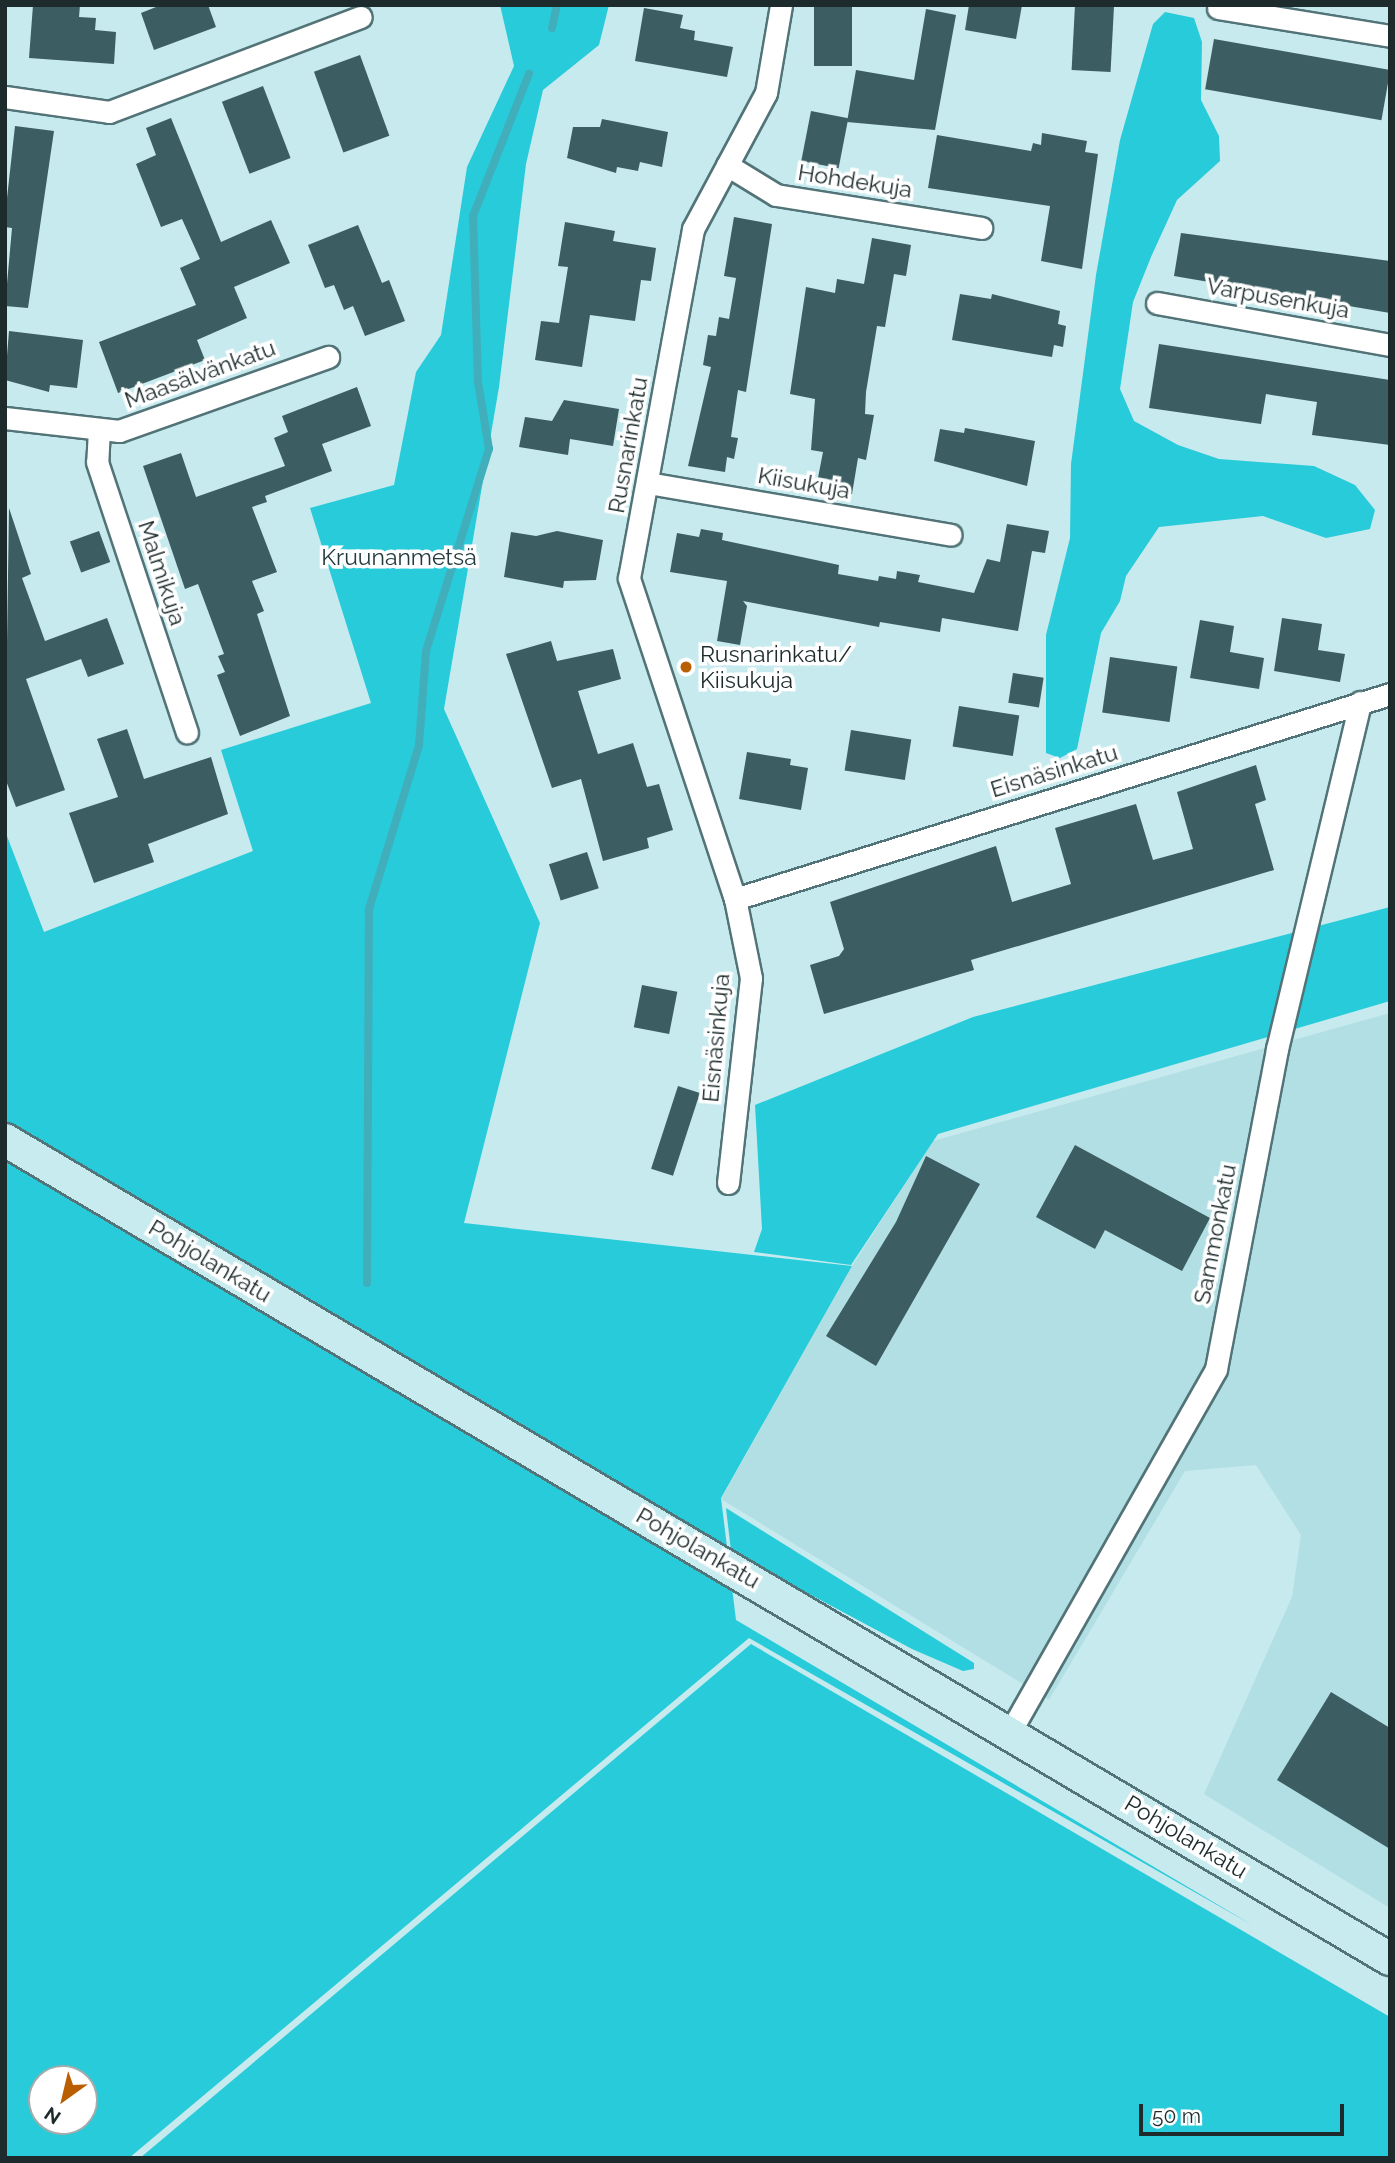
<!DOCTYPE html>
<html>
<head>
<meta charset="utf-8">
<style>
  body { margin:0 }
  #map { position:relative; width:1395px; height:2163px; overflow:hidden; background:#c6eaee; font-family:Raleway,sans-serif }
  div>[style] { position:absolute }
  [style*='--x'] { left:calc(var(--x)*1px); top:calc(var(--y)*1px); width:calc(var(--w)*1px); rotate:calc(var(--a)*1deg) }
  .built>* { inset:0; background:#b1dfe4 }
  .forest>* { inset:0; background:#28cbd9 }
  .stream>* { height:8px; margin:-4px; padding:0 4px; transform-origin:4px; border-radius:4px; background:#40afbb }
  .building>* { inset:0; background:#3c5d61; transform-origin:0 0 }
  .roads { filter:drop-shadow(2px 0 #527377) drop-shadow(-2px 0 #527377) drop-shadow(0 2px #527377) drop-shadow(0 -2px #527377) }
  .minor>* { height:21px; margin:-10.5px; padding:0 10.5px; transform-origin:10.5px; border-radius:10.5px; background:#fff }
  .secondary>* { height:32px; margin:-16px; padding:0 16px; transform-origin:16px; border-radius:16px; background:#c7ebee }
  .dots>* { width:19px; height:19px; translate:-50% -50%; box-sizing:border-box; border:4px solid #fff; border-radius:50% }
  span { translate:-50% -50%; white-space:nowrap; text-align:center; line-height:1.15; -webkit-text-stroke:7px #fff; paint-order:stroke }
  .street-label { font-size:23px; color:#1d2b2c }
  .park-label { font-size:23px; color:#233b3e }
  .poi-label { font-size:23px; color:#1d2b2c }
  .left { translate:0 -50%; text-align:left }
  .frame { position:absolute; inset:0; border:7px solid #1d2b2c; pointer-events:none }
  .north { position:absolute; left:28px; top:2065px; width:70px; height:70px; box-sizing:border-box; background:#fff; border:2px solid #a5aaab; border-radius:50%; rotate:214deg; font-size:19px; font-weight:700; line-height:28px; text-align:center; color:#1d2b2c }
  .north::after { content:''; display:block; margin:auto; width:24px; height:32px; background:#b95e02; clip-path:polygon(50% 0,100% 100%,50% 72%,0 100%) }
  .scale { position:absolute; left:1139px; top:2104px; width:205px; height:32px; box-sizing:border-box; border:4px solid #1d2b2c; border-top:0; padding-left:9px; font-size:21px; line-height:24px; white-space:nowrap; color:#1d2b2c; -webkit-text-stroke:5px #fff; paint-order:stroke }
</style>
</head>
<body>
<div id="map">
  <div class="built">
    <div style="clip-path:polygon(1390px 1013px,1390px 1908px,1204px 1794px,1292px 1597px,1301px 1535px,1256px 1465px,1185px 1471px,1049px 1700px,721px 1499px,852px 1266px,933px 1141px)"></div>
  </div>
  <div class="forest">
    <div style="clip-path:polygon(evenodd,500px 5px,609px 5px,599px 45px,543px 90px,526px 164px,499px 387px,444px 709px,540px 923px,464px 1223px,852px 1266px,721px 1498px,736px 1620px,1254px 1926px,749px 1638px,129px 2158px,5px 2158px,5px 831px,44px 932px,253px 851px,221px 750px,371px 703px,310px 508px,394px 485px,416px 372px,441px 335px,467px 167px,514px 66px,500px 5px,42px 2079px,84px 2079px,84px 2121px,42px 2121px,42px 2079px)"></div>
    <div style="clip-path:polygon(1165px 12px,1194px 18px,1202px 42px,1201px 100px,1219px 136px,1220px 161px,1177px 200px,1151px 257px,1133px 302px,1120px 389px,1134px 421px,1178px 445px,1219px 459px,1314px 466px,1355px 485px,1375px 510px,1370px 529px,1326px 538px,1263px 516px,1159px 527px,1126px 576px,1120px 601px,1101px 633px,1077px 749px,1060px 758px,1046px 753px,1046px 635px,1070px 538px,1071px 464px,1096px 275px,1120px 140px,1153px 24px)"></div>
    <div style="clip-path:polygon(1390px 907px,1390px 1001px,938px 1134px,851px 1265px,754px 1252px,762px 1229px,755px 1105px,973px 1017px)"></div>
    <div style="clip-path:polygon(726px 1508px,974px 1663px,974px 1669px,963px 1671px,912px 1649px,740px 1557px,731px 1551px)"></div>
    <div style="clip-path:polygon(751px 1644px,1390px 2017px,1390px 2158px,140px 2158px)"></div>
  </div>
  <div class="stream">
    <div style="--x:552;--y:28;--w:24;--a:-78"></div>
    <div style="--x:367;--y:1283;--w:374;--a:-89.7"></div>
    <div style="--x:369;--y:909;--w:171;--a:-73"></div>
    <div style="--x:419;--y:745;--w:94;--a:-85.7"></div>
    <div style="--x:426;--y:651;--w:212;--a:-72.7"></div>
    <div style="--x:489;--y:449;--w:68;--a:-99.3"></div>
    <div style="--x:478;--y:382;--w:166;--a:-91.7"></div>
    <div style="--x:473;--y:216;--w:153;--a:-68.5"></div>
  </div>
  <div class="building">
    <div style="clip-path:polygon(33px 5px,80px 5px,79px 17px,96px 18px,95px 30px,116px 32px,114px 64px,29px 58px)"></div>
    <div style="clip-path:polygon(161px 5px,208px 5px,216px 27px,154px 50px,141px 13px)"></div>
    <div style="left:814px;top:5px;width:38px;height:61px"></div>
    <div style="clip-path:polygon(969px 5px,1022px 5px,1016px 39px,965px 30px)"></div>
    <div style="left:1075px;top:5px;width:39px;height:65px;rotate:3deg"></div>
    <div style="clip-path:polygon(644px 8px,683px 15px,680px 28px,695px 31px,694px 40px,733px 47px,727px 77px,635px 61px)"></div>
    <div style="clip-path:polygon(926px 9px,956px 15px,935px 130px,847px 122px,856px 70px,914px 80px)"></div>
    <div style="left:1214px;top:39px;width:179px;height:51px;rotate:10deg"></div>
    <div style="left:360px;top:55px;width:86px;height:49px;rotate:70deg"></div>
    <div style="left:263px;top:86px;width:77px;height:44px;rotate:69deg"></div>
    <div style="left:811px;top:111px;width:38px;height:51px;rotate:11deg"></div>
    <div style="clip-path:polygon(171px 118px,221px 242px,271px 220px,290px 263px,234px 287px,247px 318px,197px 340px,205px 360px,118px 393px,99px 342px,196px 305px,180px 268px,200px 259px,182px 219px,161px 227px,136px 164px,156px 155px,146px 128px)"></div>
    <div style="clip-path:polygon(602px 119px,668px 132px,662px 167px,640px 162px,638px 171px,617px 167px,616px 173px,567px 158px,573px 127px,600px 127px)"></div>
    <div style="clip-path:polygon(15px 126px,54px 131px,28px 308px,5px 306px,12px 228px,5px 227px,5px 216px)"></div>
    <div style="clip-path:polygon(1042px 133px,1087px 141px,1085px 152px,1098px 154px,1082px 269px,1041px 261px,1050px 206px,928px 188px,937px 135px,1031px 151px,1033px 143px,1041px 145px)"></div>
    <div style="clip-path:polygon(734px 217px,772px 224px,746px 392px,738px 390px,731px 437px,738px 438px,734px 459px,727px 457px,725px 472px,688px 466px,711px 367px,703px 365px,708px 335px,716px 336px,719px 317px,729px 319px,736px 278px,724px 276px)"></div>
    <div style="clip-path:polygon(565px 222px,615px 231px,613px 241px,656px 248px,651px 281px,641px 280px,635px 321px,590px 315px,582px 367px,535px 360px,541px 321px,559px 323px,568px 267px,558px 266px)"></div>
    <div style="clip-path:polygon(358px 225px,382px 283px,389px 280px,405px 321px,365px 336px,353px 306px,344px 310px,334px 285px,325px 288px,308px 245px)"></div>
    <div style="clip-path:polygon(1181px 233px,1390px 261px,1390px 313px,1174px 276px)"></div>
    <div style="clip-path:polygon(872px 238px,911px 245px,906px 276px,894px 274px,885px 327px,877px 326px,866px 392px,865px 414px,874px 415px,866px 460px,858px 458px,852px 494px,816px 488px,823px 452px,811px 450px,815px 399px,790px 394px,806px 287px,835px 293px,837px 279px,864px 284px)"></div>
    <div style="clip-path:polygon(960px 294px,991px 299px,992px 294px,1060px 311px,1058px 324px,1066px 326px,1063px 347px,1054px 345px,1052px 357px,952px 340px)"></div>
    <div style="clip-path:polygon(9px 331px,83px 340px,77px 388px,50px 385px,49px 392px,5px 380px)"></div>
    <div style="clip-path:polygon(1159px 344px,1390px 380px,1390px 445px,1312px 435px,1317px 402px,1266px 394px,1261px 424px,1149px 408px)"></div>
    <div style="clip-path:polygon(357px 387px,371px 426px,322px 444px,332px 471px,265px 496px,267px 502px,252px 507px,277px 572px,252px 581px,264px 611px,257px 614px,290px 716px,240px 736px,217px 675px,225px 672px,218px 656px,224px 654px,198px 584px,185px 589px,143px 466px,181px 453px,196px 497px,285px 466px,274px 438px,288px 432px,282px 416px)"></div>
    <div style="clip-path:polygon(564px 400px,619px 409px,613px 446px,570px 439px,568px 455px,519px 447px,525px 417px,552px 421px)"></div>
    <div style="clip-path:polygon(965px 428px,1035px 441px,1027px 486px,934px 461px,940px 429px,964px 433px)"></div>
    <div style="clip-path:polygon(9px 508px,31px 574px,22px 578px,45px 641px,107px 618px,124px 664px,88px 677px,81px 659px,26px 679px,65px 790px,16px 807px,5px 778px)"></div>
    <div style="clip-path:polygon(1007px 524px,1049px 531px,1045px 553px,1032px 551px,1018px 631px,942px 618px,940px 632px,880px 622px,879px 627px,743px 601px,747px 606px,740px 645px,717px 641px,727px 581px,670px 572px,677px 533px,699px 537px,701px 529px,723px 533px,722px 540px,839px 565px,838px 574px,878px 581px,879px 576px,896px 579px,897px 571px,920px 575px,918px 582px,974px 593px,987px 559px,1000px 562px)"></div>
    <div style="left:99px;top:531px;width:33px;height:31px;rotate:70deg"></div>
    <div style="clip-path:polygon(557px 531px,603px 540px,596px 580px,564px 581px,563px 588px,504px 577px,511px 532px,536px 536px)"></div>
    <div style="clip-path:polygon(1282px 618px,1322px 624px,1318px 650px,1345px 654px,1340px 682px,1274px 671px)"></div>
    <div style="clip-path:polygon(1200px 620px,1234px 626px,1230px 652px,1264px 658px,1259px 689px,1190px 678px)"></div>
    <div style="clip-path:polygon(551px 641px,557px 661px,613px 649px,621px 679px,578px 691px,598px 754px,633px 743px,647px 787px,659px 784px,673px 830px,647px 838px,649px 848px,603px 861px,581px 779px,552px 788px,506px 654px)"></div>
    <div style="left:1110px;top:657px;width:68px;height:56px;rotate:8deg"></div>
    <div style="left:1013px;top:673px;width:31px;height:30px;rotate:9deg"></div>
    <div style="left:959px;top:706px;width:61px;height:41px;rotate:9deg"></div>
    <div style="clip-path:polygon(127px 729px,144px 779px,211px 757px,228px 814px,148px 844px,154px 862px,94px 883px,69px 813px,118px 797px,97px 739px)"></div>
    <div style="left:851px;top:730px;width:61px;height:41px;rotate:9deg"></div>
    <div style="clip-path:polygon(747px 752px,791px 759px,790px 765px,808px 768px,801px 810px,739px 799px)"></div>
    <div style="clip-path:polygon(1256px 765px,1266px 800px,1255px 804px,1274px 870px,971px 960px,974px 970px,824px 1014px,810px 965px,839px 956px,844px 949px,830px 902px,996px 846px,1012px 902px,1071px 884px,1055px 828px,1136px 804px,1153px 860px,1193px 849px,1177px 792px)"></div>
    <div style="left:587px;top:852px;width:38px;height:40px;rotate:72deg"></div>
    <div style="left:642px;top:985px;width:36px;height:43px;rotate:11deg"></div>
    <div style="left:678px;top:1086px;width:23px;height:87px;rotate:18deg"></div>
    <div style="clip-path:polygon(1075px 1145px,1210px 1218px,1182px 1271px,1105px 1230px,1095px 1249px,1036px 1217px)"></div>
    <div style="clip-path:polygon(926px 1156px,980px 1184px,876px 1366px,826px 1336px,896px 1222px)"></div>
    <div style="clip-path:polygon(1331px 1692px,1390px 1728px,1390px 1849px,1277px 1780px)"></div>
  </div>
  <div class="roads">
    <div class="minor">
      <div style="--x:1218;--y:8;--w:174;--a:9.2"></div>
      <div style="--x:5;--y:97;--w:105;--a:8.2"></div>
      <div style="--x:109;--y:112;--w:269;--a:-20.7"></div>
      <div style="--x:727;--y:165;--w:57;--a:31.5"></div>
      <div style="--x:776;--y:195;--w:208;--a:9.1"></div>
      <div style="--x:1157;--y:303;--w:237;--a:10.2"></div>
      <div style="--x:5;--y:418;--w:115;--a:6.5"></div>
      <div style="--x:119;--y:431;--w:222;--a:-19.5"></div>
      <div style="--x:99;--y:429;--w:33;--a:93"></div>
      <div style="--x:97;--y:462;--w:285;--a:71.6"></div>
      <div style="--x:648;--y:483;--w:307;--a:9.7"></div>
      <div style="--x:735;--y:899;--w:686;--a:-17.38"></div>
      <div style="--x:728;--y:1183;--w:206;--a:-83.6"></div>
      <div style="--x:751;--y:978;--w:81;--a:-101.4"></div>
      <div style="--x:735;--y:899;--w:338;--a:-108.3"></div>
      <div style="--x:629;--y:578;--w:355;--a:-79.6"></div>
      <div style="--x:693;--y:229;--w:154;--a:-61.8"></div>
      <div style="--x:766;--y:93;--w:89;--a:-80.3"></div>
      <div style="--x:1010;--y:1732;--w:417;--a:-60.4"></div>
      <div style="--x:1216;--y:1369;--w:326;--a:-79.2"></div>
      <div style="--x:1277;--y:1049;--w:357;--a:-76.5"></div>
    </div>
    <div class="secondary">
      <div style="--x:5;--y:1140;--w:1609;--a:30.6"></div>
    </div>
  </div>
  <div class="dots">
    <div style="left:686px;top:667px;background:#b95e02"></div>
  </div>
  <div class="street-label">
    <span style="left:855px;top:181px;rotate:9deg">Hohdekuja</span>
    <span style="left:1278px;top:298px;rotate:10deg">Varpusenkuja</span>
    <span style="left:200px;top:374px;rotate:-20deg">Maasälvänkatu</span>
    <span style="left:628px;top:445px;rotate:-80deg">Rusnarinkatu</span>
    <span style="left:804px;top:483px;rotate:10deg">Kiisukuja</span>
    <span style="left:162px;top:573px;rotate:72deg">Malmikuja</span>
    <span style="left:1054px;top:771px;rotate:-17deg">Eisnäsinkatu</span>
    <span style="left:716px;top:1038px;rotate:-85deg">Eisnäsinkuja</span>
    <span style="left:1215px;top:1234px;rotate:-79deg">Sammonkatu</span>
    <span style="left:210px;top:1261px;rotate:31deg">Pohjolankatu</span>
    <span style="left:698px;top:1548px;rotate:30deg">Pohjolankatu</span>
    <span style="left:1186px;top:1837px;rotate:31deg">Pohjolankatu</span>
  </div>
  <div class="park-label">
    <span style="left:399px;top:557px">Kruunanmetsä</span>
  </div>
  <div class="poi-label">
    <span class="left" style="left:700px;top:667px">Rusnarinkatu/<br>Kiisukuja</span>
  </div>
  <div class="frame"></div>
  <div class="north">N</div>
  <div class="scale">50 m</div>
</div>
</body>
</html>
